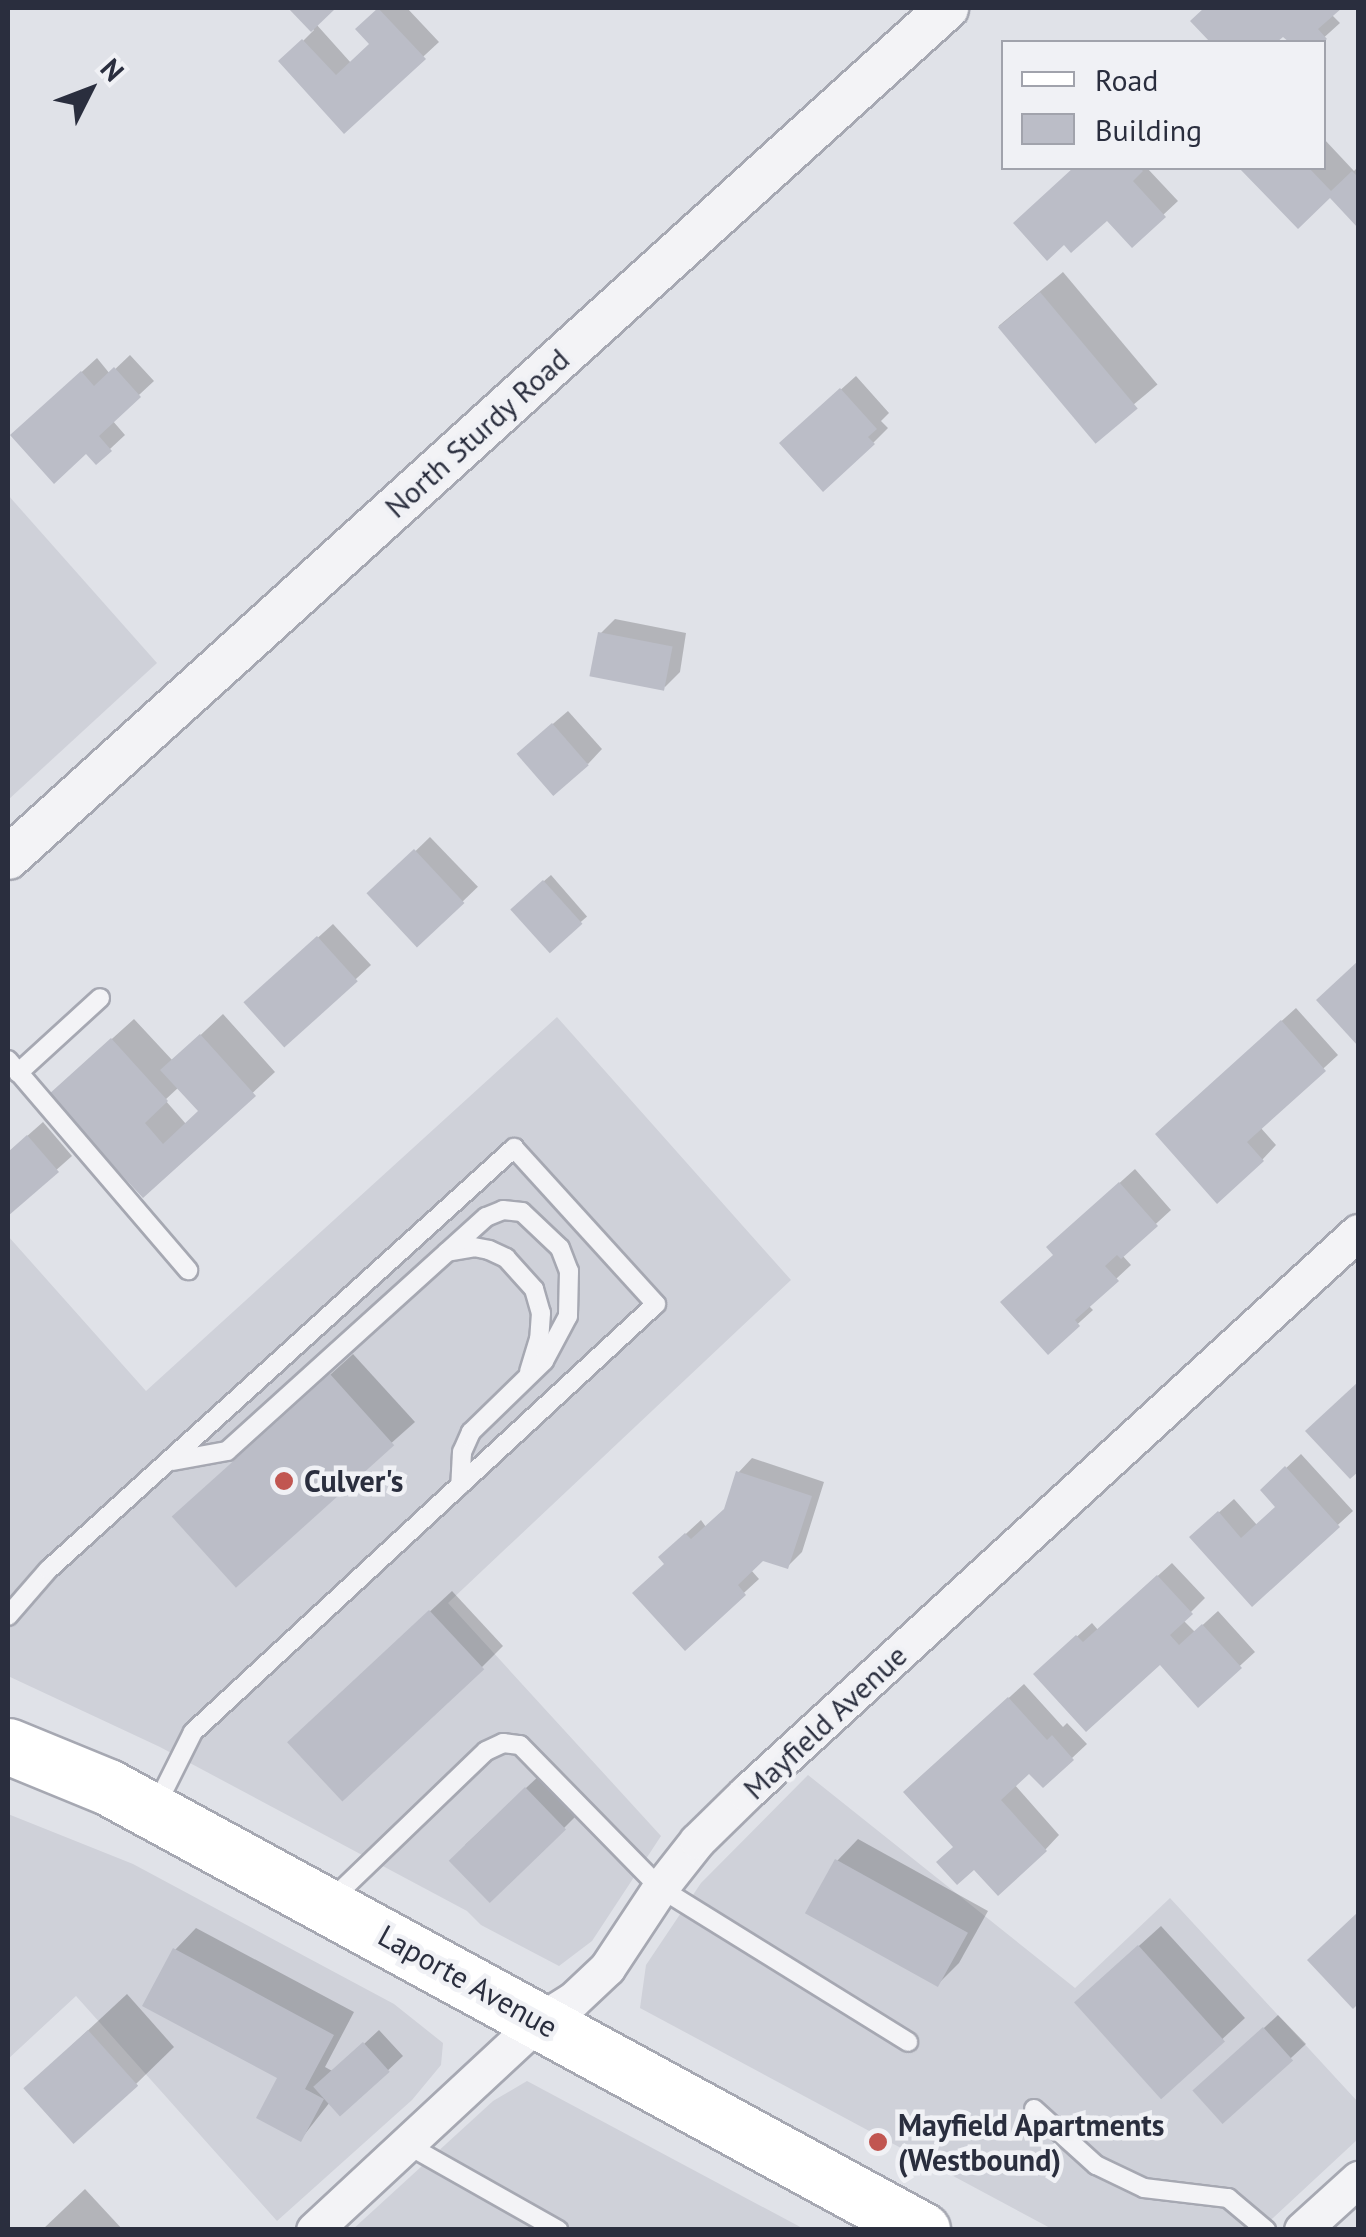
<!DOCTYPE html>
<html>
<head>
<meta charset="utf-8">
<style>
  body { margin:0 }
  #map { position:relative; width:1366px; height:2237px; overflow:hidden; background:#e0e2e8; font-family:"PT Sans",sans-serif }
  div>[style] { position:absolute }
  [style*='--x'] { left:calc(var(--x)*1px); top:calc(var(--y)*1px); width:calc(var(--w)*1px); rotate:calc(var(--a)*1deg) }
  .built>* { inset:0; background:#cfd1d9 }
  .shadow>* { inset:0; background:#0003; transform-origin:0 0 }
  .building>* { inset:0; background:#bbbdc7; transform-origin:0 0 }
  .roads { filter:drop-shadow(2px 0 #a6a8b2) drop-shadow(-2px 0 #a6a8b2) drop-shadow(0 2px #a6a8b2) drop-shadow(0 -2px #a6a8b2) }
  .service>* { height:18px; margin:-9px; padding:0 9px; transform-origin:9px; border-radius:9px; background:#f3f3f6 }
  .minor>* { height:35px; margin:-17.5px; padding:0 17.5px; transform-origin:17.5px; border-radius:17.5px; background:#f3f3f6 }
  .tertiary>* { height:42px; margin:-21px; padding:0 21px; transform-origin:21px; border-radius:21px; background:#f3f3f6 }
  .primary>* { height:55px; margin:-27.5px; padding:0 27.5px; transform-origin:27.5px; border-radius:27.5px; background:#fff }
  .dots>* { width:28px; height:28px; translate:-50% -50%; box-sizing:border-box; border:5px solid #f0f1f5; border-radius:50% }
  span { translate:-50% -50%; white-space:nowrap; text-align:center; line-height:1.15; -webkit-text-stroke:9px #f0f1f5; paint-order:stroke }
  .street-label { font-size:30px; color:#2a2e3e }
  .poi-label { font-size:30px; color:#2a2e3e; font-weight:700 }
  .left { translate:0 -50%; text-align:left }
  .frame { position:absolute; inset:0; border:10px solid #2a2e3e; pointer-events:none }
  .legend { position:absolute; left:1001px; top:40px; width:325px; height:130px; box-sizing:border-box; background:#f0f1f5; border:2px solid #a1a3ac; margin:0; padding:12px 18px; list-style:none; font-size:30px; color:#2a2e3e }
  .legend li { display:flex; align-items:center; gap:20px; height:50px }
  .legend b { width:50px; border:2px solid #a1a3ac }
  .north { position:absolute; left:40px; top:40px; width:100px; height:100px; -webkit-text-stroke:8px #f0f1f5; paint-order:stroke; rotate:48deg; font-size:28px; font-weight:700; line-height:40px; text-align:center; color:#2a2e3e }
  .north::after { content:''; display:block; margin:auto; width:35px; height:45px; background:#2a2e3e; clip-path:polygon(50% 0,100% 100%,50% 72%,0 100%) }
</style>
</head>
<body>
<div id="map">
  <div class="built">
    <div style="clip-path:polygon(8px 495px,157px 663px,8px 800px)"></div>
    <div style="clip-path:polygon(557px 1017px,791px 1280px,448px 1603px,661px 1836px,592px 1941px,559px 1966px,481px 1925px,467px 1911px,160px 1747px,8px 1676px,8px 1236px,146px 1391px)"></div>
    <div style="clip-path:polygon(808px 1775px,1075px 1988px,1170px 1898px,1358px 2102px,1358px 2139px,1261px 2229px,1052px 2229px,640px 2008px,646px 1965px,701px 1883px)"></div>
    <div style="clip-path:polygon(8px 1814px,133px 1864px,394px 2004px,443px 2043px,441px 2065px,412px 2100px,277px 2221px,76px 1996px,8px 2059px)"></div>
    <div style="clip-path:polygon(527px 2081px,804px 2229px,352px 2230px,493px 2101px)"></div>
  </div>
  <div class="shadow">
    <div style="clip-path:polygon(291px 8px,332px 8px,316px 24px,351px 63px,372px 44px,359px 29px,381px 8px,407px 8px,439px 42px,344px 130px,282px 62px,314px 30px)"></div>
    <div style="clip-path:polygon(1206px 8px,1338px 8px,1331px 14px,1340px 23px,1319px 42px,1292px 42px,1283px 33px,1273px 42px,1213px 42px,1193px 21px)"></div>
    <div style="clip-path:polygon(1324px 139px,1354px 171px,1358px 167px,1358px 224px,1330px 194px,1298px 225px,1242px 168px,1324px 168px)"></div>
    <div style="clip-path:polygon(1076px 168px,1147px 168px,1178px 201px,1132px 244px,1107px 218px,1030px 209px)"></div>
    <div style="left:1063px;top:272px;width:147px;height:84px;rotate:50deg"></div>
    <div style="clip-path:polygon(130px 355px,154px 381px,112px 420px,125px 435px,96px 462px,86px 451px,28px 421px,97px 358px,110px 374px)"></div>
    <div style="clip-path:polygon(856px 376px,889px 413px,881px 421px,888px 428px,873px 443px,797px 429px)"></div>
    <div style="clip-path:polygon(615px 619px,686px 633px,680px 672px,665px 687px,601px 633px)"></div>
    <div style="clip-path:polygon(568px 711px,602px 749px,588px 764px,534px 740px)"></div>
    <div style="left:430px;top:837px;width:69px;height:83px;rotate:46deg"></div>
    <div style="left:551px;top:875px;width:55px;height:51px;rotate:49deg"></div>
    <div style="clip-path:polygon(333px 924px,371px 965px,285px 1045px,261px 989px)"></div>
    <div style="clip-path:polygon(1296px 1008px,1338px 1055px,1260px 1127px,1276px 1145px,1262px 1160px,1172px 1120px)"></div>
    <div style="clip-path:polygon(evenodd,223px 1014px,275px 1072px,143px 1195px,73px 1074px,134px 1019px,173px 1061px,223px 1014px,179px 1087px,201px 1110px,186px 1124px,165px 1100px,179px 1087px)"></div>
    <div style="clip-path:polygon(43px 1122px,72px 1156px,8px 1213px,8px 1153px)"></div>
    <div style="clip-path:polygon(1135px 1169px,1171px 1210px,1122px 1255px,1131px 1265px,1088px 1305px,1093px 1310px,1048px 1351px,1055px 1254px,1064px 1233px)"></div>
    <div style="clip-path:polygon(353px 1354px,415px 1422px,235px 1582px,197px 1496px)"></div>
    <div style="clip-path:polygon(1301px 1454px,1353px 1511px,1252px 1604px,1207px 1523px,1234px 1499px,1257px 1525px,1278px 1506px,1263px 1490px)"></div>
    <div style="clip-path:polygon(752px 1458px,824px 1482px,802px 1552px,788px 1566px,763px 1558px,751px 1570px,759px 1579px,685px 1647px,667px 1563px,676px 1543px,701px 1520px,706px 1527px,726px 1509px,738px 1473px)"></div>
    <div style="clip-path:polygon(1172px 1563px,1205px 1598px,1183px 1620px,1195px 1632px,1218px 1611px,1255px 1652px,1198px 1704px,1160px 1662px,1051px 1660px,1092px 1623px,1098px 1630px)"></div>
    <div style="clip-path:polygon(452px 1591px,503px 1646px,482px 1667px,312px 1721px)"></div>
    <div style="clip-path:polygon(1024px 1684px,1063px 1727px,1067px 1723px,1087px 1744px,1072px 1758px,1029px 1771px,1014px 1784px,1059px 1835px,1045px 1850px,955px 1846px,921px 1778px)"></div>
    <div style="clip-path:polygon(541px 1774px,578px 1814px,564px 1828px,465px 1845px)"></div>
    <div style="clip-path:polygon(858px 1839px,988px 1911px,959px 1963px,938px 1984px,837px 1861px)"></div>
    <div style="clip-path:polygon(1161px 1926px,1245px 2018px,1162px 2095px,1099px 1982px)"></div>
    <div style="clip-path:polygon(196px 1928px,354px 2012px,325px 2067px,334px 2072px,379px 2030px,403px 2056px,342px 2114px,330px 2102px,301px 2139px,280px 2077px,175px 1950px)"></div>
    <div style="clip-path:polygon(127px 1994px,174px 2047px,136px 2084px,26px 2088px)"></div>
    <div style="clip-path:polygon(1278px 2015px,1306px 2044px,1223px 2121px,1211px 2077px)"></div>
    <div style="clip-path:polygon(85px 2189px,123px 2230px,42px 2230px)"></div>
  </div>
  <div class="building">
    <div style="clip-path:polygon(288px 8px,336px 8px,311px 32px)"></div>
    <div style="clip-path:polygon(378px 8px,426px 59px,344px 134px,278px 61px,302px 39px,336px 75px,369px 44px,355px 29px)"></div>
    <div style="clip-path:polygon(1204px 8px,1342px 8px,1318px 29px,1327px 39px,1323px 42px,1289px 42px,1283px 37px,1277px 42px,1210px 42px,1190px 21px)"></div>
    <div style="clip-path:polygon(1073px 168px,1140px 168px,1143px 171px,1133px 181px,1166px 217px,1132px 248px,1107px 221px,1071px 253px,1064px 245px,1047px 261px,1013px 223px)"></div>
    <div style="clip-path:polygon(1239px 168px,1309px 168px,1331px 191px,1352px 171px,1358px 177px,1358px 228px,1330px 198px,1298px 229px)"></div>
    <div style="left:1040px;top:292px;width:152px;height:55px;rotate:50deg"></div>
    <div style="clip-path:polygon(114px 367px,141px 397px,99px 436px,112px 451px,96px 465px,86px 454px,54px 484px,10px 435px,81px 371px,94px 386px)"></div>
    <div style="clip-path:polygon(840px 388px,877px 429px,868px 437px,875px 444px,823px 492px,779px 443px)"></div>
    <div style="left:598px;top:632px;width:76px;height:45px;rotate:11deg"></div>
    <div style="left:552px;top:723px;width:56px;height:47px;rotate:49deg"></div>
    <div style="left:414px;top:849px;width:74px;height:65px;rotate:47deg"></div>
    <div style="left:543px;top:880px;width:59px;height:44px;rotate:48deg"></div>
    <div style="left:317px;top:936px;width:61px;height:99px;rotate:48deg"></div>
    <div style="clip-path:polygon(1358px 961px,1358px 1046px,1316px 1000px)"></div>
    <div style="clip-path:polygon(1281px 1020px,1326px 1071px,1247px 1142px,1264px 1161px,1217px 1204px,1155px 1134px)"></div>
    <div style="clip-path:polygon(200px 1034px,256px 1096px,143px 1198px,48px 1095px,111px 1038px,168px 1101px,145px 1123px,163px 1144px,198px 1111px,160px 1070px)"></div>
    <div style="clip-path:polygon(27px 1135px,59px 1172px,8px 1216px,8px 1152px)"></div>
    <div style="clip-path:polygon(1119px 1182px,1158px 1226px,1121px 1259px,1117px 1255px,1105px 1266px,1119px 1281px,1075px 1320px,1080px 1326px,1048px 1355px,1000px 1302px,1053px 1255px,1046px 1247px)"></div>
    <div style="left:330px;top:1374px;width:96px;height:213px;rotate:48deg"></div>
    <div style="clip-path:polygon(1358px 1382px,1358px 1472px,1350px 1479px,1305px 1431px)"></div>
    <div style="clip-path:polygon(1285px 1466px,1340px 1527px,1252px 1607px,1189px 1537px,1218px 1511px,1241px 1538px,1275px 1507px,1260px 1490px)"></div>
    <div style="clip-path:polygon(736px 1471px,812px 1496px,788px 1569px,763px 1561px,738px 1585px,746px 1595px,685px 1651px,632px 1593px,664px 1564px,658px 1557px,685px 1533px,691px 1539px,724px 1509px)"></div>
    <div style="clip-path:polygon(1157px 1575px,1193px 1614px,1170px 1635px,1179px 1645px,1202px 1624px,1242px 1668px,1198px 1708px,1160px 1665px,1086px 1732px,1033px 1674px,1076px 1635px,1083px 1642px)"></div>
    <div style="left:429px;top:1610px;width:81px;height:194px;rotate:47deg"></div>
    <div style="clip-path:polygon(1008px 1697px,1047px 1740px,1052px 1735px,1074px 1760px,1043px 1788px,1029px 1774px,1001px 1800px,1047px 1851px,998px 1896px,974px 1870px,957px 1885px,936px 1862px,953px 1847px,903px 1792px)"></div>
    <div style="left:525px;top:1787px;width:59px;height:106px;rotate:46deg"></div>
    <div style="left:835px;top:1859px;width:152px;height:62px;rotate:29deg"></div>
    <div style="clip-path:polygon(1358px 1912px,1358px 2004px,1353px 2009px,1307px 1960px)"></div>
    <div style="left:1138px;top:1945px;width:130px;height:86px;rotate:48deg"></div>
    <div style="clip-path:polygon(173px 1948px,334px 2035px,305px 2089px,324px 2099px,301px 2142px,256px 2118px,277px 2078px,142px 2006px)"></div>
    <div style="left:1263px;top:2027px;width:45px;height:95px;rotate:48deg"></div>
    <div style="left:88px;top:2030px;width:75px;height:87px;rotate:48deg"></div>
    <div style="left:363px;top:2042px;width:40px;height:67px;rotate:48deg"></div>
  </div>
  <div class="roads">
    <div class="service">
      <div style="--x:8;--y:1060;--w:277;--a:49.4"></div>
      <div style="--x:18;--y:1073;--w:111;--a:-42.4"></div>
      <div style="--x:447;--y:1252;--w:27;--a:-10"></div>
      <div style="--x:474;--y:1247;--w:15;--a:11"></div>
      <div style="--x:489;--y:1250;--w:19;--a:25"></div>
      <div style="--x:506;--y:1258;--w:42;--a:47.9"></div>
      <div style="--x:534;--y:1289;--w:25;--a:74"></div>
      <div style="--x:541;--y:1313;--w:26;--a:94"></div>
      <div style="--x:539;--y:1339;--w:34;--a:107"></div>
      <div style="--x:172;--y:1461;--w:56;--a:-10.3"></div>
      <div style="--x:227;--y:1451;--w:349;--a:-42.1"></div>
      <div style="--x:486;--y:1217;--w:18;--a:-22"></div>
      <div style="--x:503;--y:1210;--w:19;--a:6"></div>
      <div style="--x:522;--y:1212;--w:52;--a:43.5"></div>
      <div style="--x:560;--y:1248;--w:25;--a:69"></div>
      <div style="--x:569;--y:1271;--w:45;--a:91.3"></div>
      <div style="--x:568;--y:1316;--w:51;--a:118.1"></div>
      <div style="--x:544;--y:1361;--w:102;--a:135.8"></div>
      <div style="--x:471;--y:1432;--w:22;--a:114"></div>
      <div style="--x:462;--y:1452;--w:33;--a:93"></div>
      <div style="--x:8;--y:1616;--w:61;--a:-49"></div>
      <div style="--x:48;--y:1570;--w:629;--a:-42.16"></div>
      <div style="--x:514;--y:1148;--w:211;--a:47.7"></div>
      <div style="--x:656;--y:1304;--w:631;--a:137.25"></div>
      <div style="--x:193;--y:1732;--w:83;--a:116.6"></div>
      <div style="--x:330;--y:1901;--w:216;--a:-43.9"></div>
      <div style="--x:486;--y:1751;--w:19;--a:-25"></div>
      <div style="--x:503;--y:1743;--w:17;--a:7"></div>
      <div style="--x:520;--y:1745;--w:200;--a:45.6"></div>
      <div style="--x:660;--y:1888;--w:292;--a:31.8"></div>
      <div style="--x:1034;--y:2109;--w:84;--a:42.1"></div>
      <div style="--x:1096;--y:2165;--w:53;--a:25.6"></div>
      <div style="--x:1144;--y:2188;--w:85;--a:6.8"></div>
      <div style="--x:1228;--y:2198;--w:50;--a:40.1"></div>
      <div style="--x:406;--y:2144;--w:175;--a:29.5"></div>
    </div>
    <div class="minor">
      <div style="--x:314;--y:2230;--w:307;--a:-42.9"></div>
      <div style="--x:539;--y:2021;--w:40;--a:-32"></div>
      <div style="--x:573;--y:2000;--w:47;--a:-43.3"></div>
      <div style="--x:607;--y:1968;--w:96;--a:-56.5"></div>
      <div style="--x:660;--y:1888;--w:60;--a:-51.8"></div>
      <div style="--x:697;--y:1841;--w:69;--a:-44.4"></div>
      <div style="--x:746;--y:1793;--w:830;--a:-42.51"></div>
      <div style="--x:1302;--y:2230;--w:76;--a:-42.3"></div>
    </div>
    <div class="tertiary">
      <div style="--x:8;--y:858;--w:1267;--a:-42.15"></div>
    </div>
    <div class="primary">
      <div style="--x:8;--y:1746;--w:108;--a:22.3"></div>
      <div style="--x:108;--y:1787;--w:927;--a:28.56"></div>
    </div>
  </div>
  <div class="dots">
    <div style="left:284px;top:1481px;background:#c15651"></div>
    <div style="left:878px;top:2142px;background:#c15651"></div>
  </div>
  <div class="street-label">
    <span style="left:477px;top:433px;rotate:-42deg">North Sturdy Road</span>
    <span style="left:825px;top:1722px;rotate:-43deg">Mayfield Avenue</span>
    <span style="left:468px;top:1981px;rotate:29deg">Laporte Avenue</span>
  </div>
  <div class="poi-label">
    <span class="left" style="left:304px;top:1481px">Culver's</span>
    <span class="left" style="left:898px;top:2142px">Mayfield Apartments<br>(Westbound)</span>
  </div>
  <div class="frame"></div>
  <ul class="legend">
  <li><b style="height:12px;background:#fff"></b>Road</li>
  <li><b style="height:28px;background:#bbbdc7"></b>Building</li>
  </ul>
  <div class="north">N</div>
</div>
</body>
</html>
